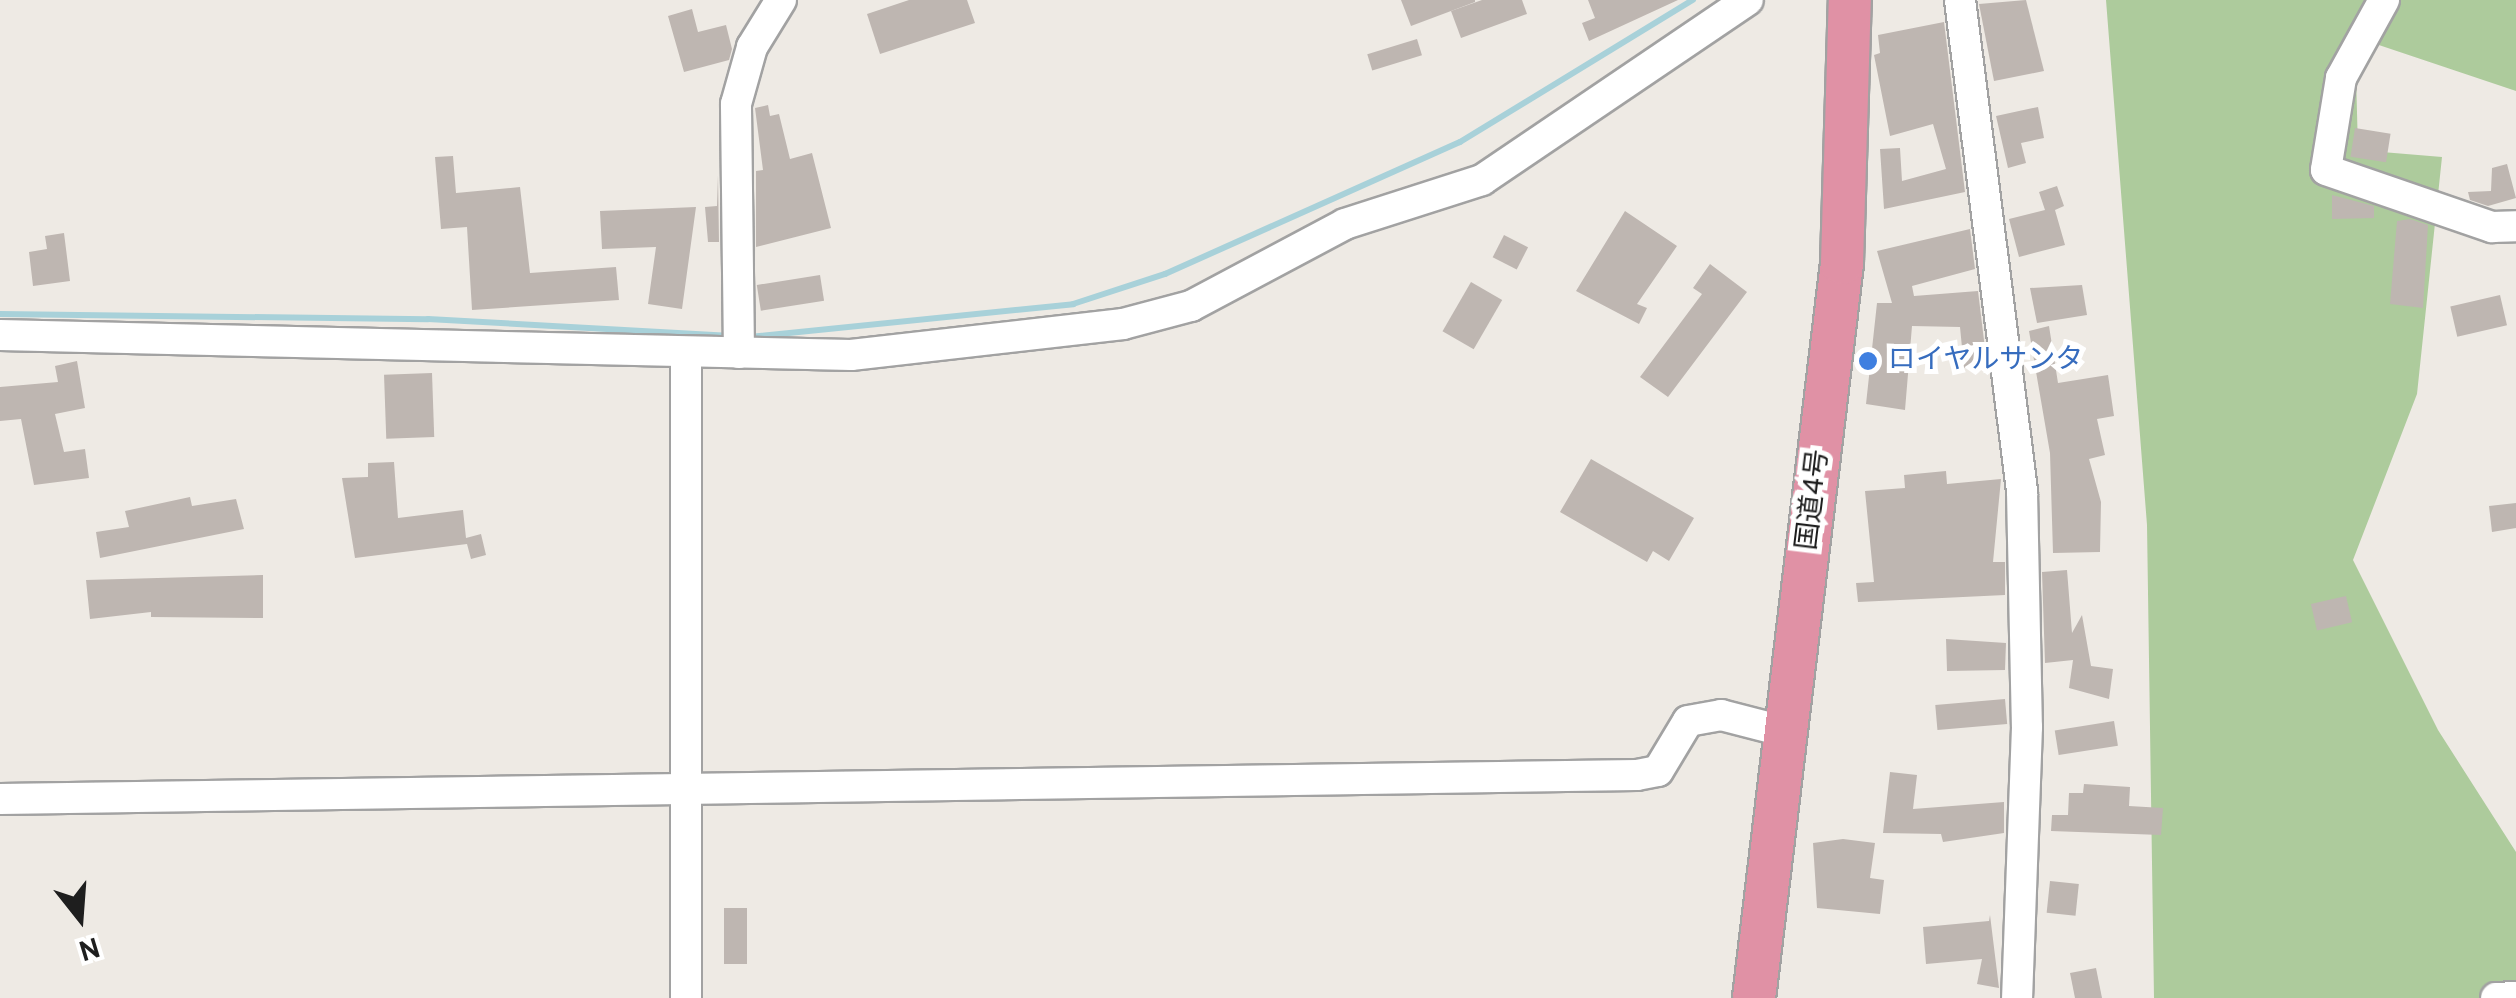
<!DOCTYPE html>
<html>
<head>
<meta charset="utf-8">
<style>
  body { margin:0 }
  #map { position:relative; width:2516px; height:998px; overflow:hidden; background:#eeeae4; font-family:Overpass,"Noto Sans JP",sans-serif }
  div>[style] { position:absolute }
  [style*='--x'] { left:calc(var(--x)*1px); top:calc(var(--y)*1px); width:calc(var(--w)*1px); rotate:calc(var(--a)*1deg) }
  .forest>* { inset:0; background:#adcb9c }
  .stream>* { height:6px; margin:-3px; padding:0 3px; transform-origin:3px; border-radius:3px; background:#a8d1d9 }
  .building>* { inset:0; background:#beb6b1; transform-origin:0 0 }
  .roads { filter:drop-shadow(2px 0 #a2a2a2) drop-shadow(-2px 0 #a2a2a2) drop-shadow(0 2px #a2a2a2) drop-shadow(0 -2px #a2a2a2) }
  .minor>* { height:30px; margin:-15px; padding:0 15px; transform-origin:15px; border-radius:15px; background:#fff }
  .highway>* { height:42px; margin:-21px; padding:0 21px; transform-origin:21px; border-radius:21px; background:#e091a5 }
  .dots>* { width:28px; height:28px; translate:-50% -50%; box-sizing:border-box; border:5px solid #fff; border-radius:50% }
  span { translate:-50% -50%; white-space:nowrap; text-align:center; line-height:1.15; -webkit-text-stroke:10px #fff; paint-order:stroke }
  .shop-label { font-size:28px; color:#366cbe }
  .left { translate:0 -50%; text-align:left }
  .street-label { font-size:28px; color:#1e1e1e }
  .north { position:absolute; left:30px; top:868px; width:100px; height:100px; -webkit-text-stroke:8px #fff; paint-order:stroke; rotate:163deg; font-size:28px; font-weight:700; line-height:40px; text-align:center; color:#1e1e1e }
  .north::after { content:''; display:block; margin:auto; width:35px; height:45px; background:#1e1e1e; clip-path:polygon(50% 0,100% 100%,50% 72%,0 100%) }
</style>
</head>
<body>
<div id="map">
  <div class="forest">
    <div style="clip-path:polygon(2106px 0,2516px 0,2516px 91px,2355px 37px,2358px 150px,2442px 157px,2417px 394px,2353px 560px,2438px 730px,2516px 852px,2516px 998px,2154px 998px,2147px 525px)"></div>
  </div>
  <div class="stream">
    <div style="--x:0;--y:314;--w:428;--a:0.7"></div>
    <div style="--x:428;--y:319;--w:304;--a:3.2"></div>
    <div style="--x:750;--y:337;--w:325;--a:-5.8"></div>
    <div style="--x:1073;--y:304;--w:97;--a:-18.1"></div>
    <div style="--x:1165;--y:274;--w:323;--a:-24.1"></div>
    <div style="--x:1460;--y:142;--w:273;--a:-31.4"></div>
  </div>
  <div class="building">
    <div style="clip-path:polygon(909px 0,967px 0,975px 23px,880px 54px,867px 14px)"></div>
    <div style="clip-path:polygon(1401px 0,1475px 0,1475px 2px,1411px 26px)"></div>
    <div style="clip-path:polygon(1482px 0,1522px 0,1527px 14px,1461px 38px,1451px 11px)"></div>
    <div style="clip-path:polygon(1588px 0,1678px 0,1589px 41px,1582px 23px,1595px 18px)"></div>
    <div style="clip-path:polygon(2026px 0,2044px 71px,1994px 81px,1979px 4px)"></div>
    <div style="clip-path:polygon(692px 9px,698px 32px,726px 25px,732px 49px,729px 60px,684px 72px,668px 16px)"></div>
    <div style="clip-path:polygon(1944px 22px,1965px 192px,1884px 209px,1880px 149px,1900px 148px,1902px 181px,1946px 169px,1933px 124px,1890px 136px,1874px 55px,1880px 53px,1878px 35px)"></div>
    <div style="left:1417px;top:39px;width:17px;height:52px;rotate:73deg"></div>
    <div style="clip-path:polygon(768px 105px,770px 116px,779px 114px,790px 159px,812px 153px,831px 228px,756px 247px,756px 171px,763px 170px,755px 108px)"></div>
    <div style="clip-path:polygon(2038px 107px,2044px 138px,2021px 143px,2026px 163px,2008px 168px,1996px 116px)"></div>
    <div style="left:2355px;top:128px;width:36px;height:29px;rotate:9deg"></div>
    <div style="clip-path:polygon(453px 156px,456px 193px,520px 187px,530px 273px,616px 267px,619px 300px,472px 310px,467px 227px,441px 229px,435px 157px)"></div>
    <div style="clip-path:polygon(2507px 164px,2516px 198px,2488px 206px,2470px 200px,2468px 192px,2491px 191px,2492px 168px)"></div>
    <div style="clip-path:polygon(718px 175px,719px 242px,708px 242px,705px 207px,717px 206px)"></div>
    <div style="clip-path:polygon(2057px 186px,2064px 206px,2055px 210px,2065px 245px,2019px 257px,2009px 219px,2045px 210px,2039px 192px)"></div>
    <div style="clip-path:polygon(2332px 195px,2374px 206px,2374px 218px,2332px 219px)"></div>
    <div style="clip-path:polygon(696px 207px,682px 309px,648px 304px,656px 247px,602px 249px,600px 211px)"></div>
    <div style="clip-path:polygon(1625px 211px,1677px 246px,1637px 304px,1647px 308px,1639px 324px,1576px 291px)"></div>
    <div style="clip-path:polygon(2410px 219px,2428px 225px,2423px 308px,2390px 304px,2397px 221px)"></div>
    <div style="clip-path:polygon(1970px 229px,1975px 269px,1912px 286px,1914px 296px,1978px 291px,1987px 365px,1964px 368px,1960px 327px,1912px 326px,1905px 410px,1866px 404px,1877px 303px,1892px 303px,1877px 251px)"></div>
    <div style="clip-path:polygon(64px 233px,70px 281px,33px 286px,29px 252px,47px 249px,45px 236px)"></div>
    <div style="left:1504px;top:235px;width:27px;height:25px;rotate:27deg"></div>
    <div style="clip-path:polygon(1710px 264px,1747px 292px,1668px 397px,1640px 377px,1702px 294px,1693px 288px)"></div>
    <div style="left:820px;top:275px;width:26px;height:64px;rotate:81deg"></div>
    <div style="left:1471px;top:282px;width:36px;height:57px;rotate:30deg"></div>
    <div style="clip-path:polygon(2082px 285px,2087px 315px,2037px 323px,2030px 288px)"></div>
    <div style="left:2500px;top:295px;width:31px;height:51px;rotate:77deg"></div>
    <div style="clip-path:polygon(2049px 326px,2058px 383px,2108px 375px,2114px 416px,2097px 419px,2105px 455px,2089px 459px,2101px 502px,2100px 552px,2053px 553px,2050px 453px,2029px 331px)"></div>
    <div style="clip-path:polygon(77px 361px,85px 408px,55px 414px,64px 452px,85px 449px,89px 478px,34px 485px,21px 419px,0 421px,0 387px,58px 382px,55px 366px)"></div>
    <div style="left:432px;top:373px;width:64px;height:48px;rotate:88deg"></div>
    <div style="clip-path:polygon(1591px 459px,1694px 518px,1669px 561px,1653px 551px,1647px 562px,1560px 512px)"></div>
    <div style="clip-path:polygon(394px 462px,398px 518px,463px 510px,466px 538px,481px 534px,486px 555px,471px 559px,467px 544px,355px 558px,342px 478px,368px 477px,368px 463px)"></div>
    <div style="clip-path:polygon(1946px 471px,1947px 484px,2001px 479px,1993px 562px,2005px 562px,2005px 595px,1858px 602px,1856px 583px,1874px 582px,1865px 491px,1905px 488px,1904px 475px)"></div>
    <div style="clip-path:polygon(190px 497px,192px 506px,236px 499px,244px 529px,100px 558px,96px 532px,129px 527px,125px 511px)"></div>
    <div style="clip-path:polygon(2516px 503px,2516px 528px,2492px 532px,2489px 506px)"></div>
    <div style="clip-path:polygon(2067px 570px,2072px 633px,2082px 615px,2091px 666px,2113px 669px,2109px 699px,2069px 688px,2073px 660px,2045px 663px,2042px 572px)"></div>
    <div style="clip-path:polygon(263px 575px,263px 618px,151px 617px,151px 612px,90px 619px,86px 580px)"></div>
    <div style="left:2346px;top:596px;width:27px;height:36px;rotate:77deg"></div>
    <div style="clip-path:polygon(1946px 639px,2006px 643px,2005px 670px,1947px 671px)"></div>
    <div style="left:2005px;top:699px;width:25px;height:70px;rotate:85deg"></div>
    <div style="left:2114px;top:721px;width:25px;height:60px;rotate:81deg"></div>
    <div style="clip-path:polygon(1890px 772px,1917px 775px,1913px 809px,2004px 802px,2004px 833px,1943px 842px,1941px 834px,1883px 833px)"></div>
    <div style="clip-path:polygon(2084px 784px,2130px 787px,2129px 806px,2163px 808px,2161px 835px,2051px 831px,2052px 815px,2068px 815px,2069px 793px,2083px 793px)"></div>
    <div style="clip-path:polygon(1843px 839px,1875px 843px,1870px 878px,1884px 880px,1880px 914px,1817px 908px,1813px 843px)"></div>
    <div style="left:2050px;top:881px;width:29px;height:32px;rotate:6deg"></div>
    <div style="left:724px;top:908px;width:23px;height:56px"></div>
    <div style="clip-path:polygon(1990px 915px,1999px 988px,1977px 984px,1982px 959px,1926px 964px,1923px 927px,1989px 921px)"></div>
    <div style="clip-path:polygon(2096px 968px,2102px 998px,2075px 998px,2070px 973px)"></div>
  </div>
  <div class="roads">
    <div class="minor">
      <div style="--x:1960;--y:0;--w:496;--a:82.8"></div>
      <div style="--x:2022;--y:492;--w:235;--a:88.8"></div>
      <div style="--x:2027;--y:727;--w:271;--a:92.1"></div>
      <div style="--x:2384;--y:0;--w:89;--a:118.9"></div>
      <div style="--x:2341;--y:78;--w:93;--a:99.3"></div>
      <div style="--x:2326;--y:170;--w:176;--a:19"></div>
      <div style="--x:2492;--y:227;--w:24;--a:-2"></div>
      <div style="--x:0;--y:335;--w:851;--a:1.35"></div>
      <div style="--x:851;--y:355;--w:274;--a:-6.5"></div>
      <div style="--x:1123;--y:324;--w:70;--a:-14.8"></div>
      <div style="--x:1191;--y:306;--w:174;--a:-28"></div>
      <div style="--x:1345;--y:224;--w:144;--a:-17.8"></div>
      <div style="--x:1482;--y:180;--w:321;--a:-34.1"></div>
      <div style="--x:739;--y:353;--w:249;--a:-90.7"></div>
      <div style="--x:736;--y:104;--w:59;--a:-74.3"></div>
      <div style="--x:752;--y:47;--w:55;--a:-58.3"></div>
      <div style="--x:0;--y:799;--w:1637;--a:-0.84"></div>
      <div style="--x:1637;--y:775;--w:21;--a:-11"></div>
      <div style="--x:1658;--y:771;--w:58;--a:-59"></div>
      <div style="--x:1688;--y:721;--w:34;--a:-10"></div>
      <div style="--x:1721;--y:715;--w:68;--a:14.4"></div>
      <div style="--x:686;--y:998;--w:643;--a:-90"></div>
      <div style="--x:2496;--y:998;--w:20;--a:-3"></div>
    </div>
    <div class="highway">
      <div style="--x:1754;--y:998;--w:740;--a:-83.17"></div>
      <div style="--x:1842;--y:263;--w:263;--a:-88.3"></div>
    </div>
  </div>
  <div class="dots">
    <div style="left:1868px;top:361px;background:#3f7fe0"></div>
  </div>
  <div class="shop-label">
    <span class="left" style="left:1888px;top:361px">ロイヤルサンタ</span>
  </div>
  <div class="street-label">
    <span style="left:1814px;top:500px;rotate:-83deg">国道4号</span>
  </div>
  <div class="north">N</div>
</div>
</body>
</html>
